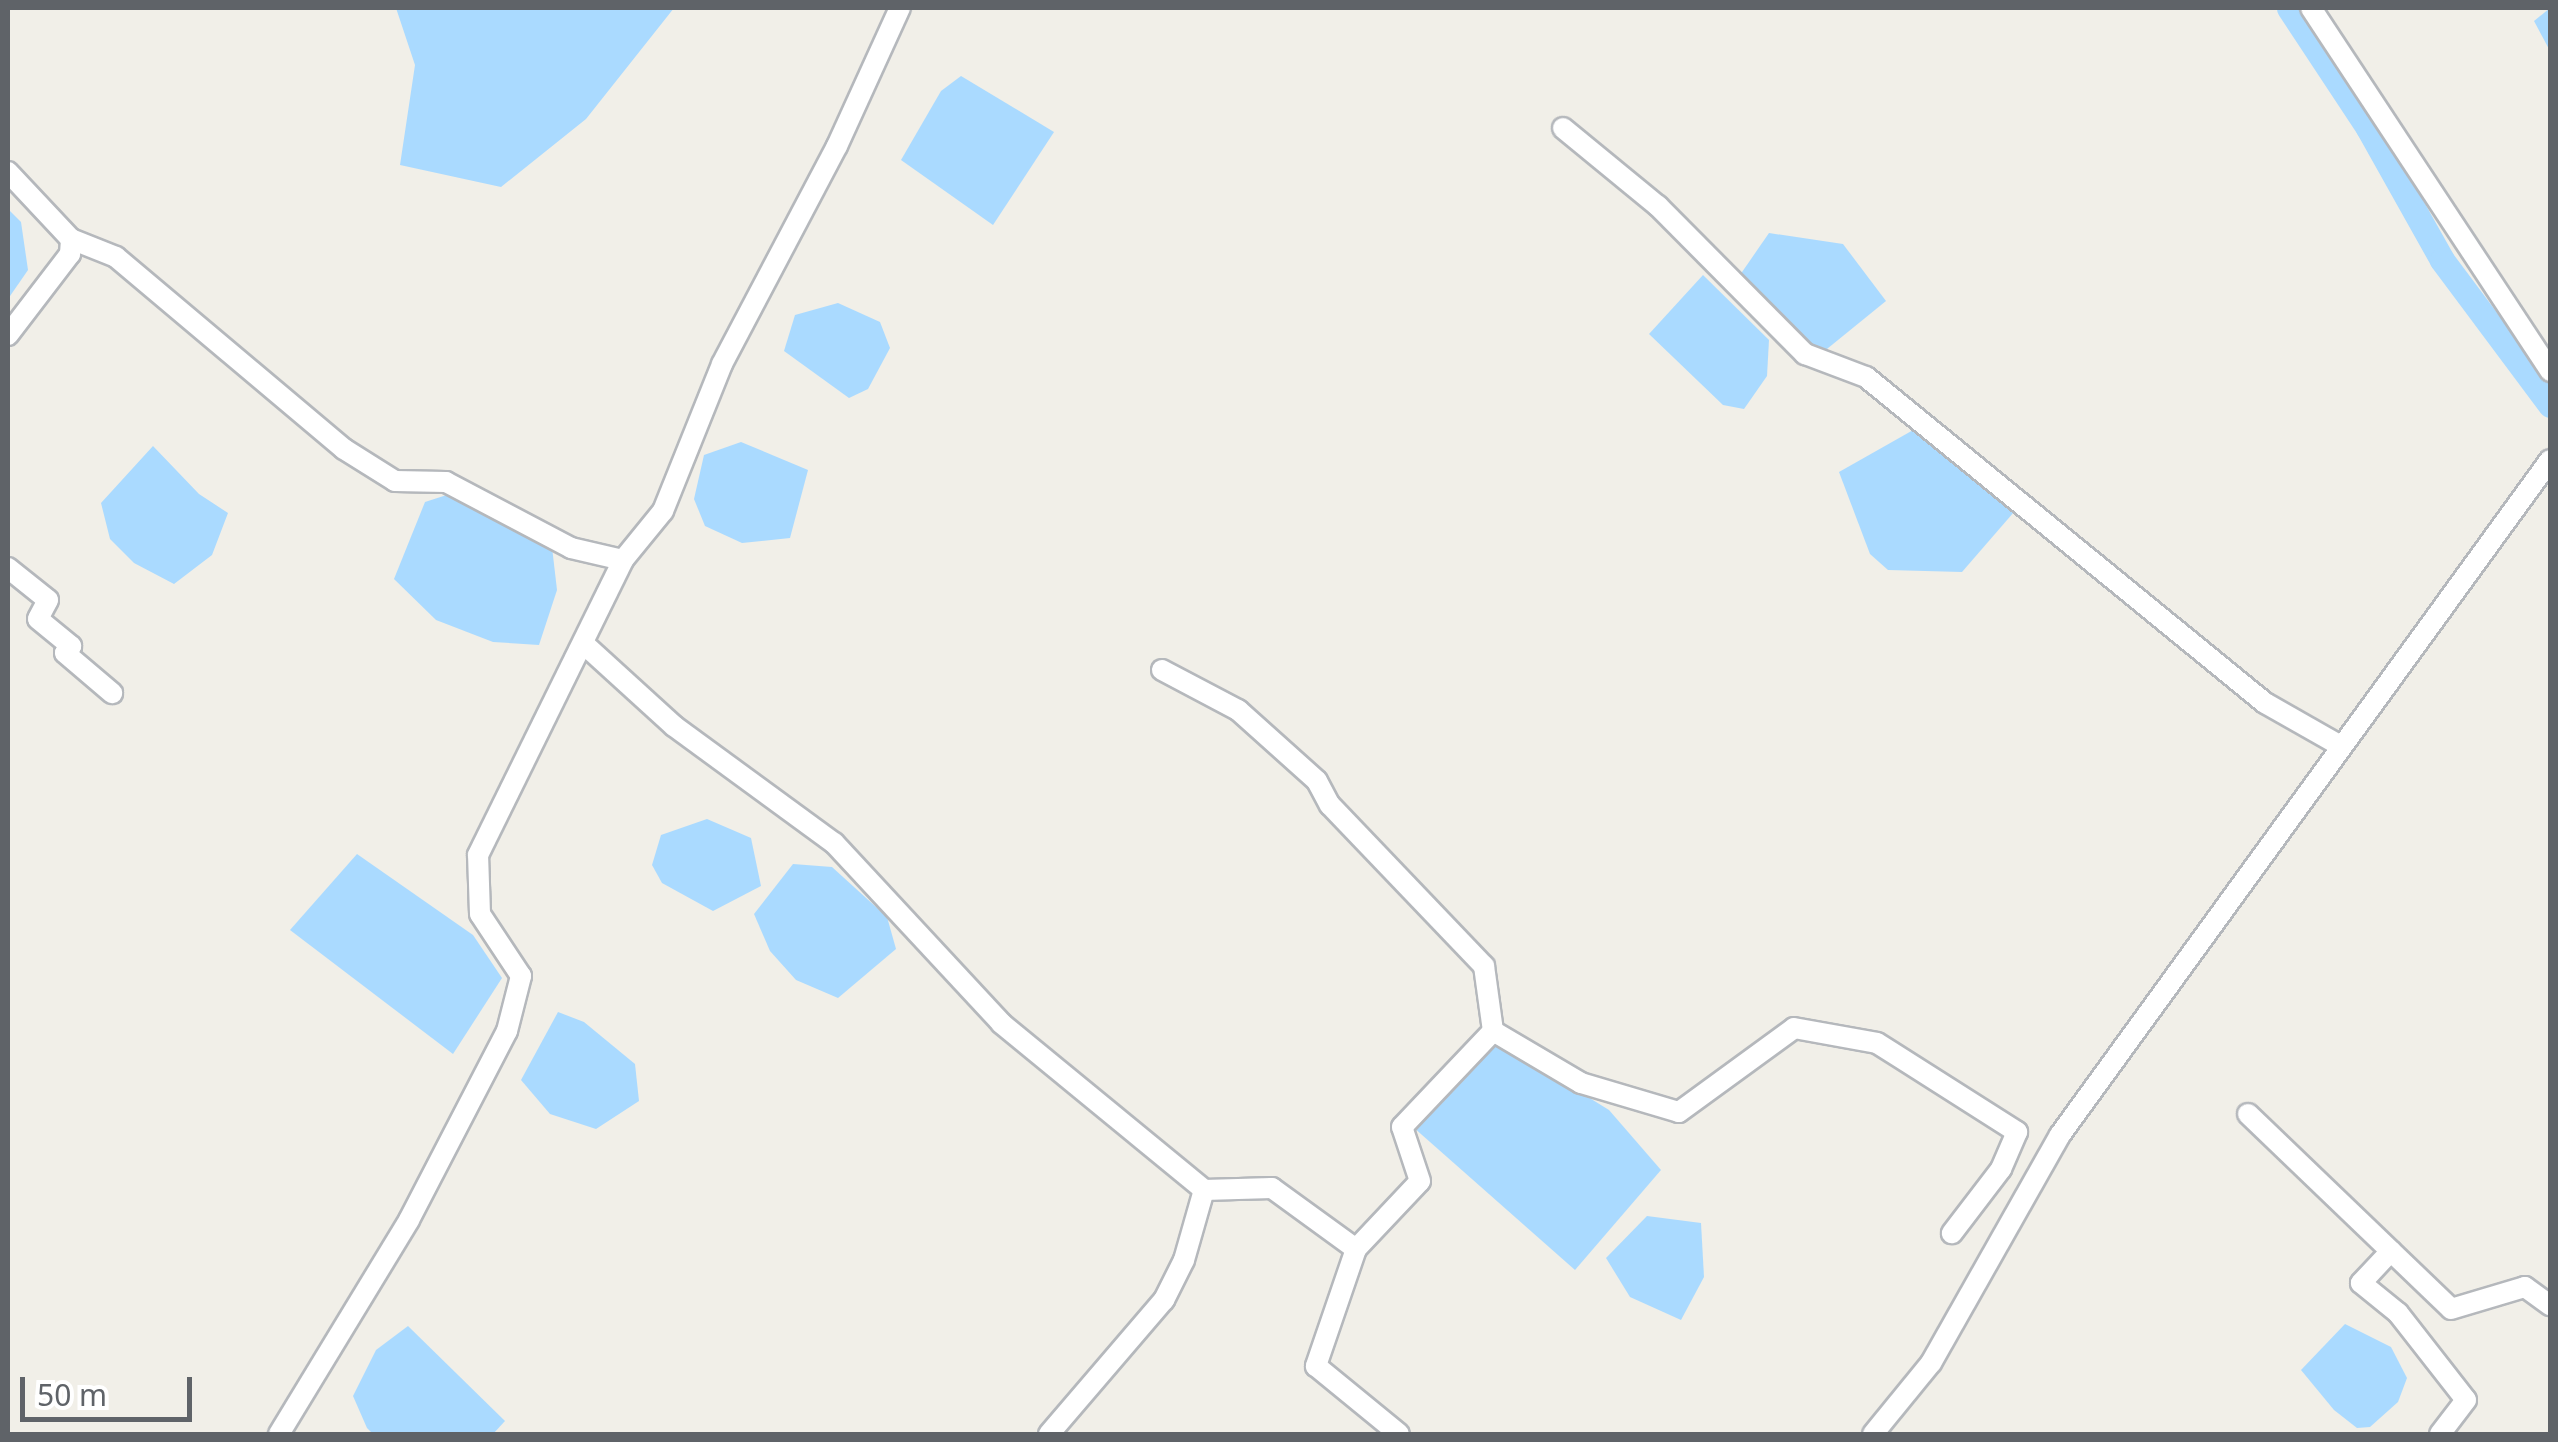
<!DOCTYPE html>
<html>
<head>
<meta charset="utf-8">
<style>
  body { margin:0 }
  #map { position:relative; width:2558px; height:1442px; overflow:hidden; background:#f1efe8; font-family:"Noto Sans",sans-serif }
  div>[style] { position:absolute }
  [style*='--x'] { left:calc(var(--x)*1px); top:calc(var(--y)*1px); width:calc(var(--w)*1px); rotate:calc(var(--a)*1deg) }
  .water>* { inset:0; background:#aadaff }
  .canal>* { height:25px; margin:-12.5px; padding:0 12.5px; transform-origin:12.5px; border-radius:12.5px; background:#aadaff }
  .roads { filter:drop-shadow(2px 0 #b5b8bc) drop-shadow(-2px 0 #b5b8bc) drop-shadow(0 2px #b5b8bc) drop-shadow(0 -2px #b5b8bc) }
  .minor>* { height:20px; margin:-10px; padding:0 10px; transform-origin:10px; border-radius:10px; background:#fff }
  span { translate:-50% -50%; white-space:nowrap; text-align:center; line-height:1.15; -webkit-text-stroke:8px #fff; paint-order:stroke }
  .frame { position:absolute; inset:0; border:10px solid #5f6368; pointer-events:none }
  .scale { position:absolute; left:20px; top:1377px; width:172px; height:45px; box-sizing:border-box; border:5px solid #5f6368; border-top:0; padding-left:12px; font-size:30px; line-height:35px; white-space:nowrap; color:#5f6368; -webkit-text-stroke:8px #fff; paint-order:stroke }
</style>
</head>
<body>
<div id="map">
  <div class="water">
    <div style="clip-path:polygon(396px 8px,674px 8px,586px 119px,501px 187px,400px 165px,415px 65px)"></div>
    <div style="clip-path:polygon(2550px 8px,2550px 51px,2534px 21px)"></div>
    <div style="clip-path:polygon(961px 76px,1054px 132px,993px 225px,901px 160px,941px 91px)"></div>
    <div style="clip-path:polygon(8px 209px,21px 222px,28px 270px,8px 299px)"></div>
    <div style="clip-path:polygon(1769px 233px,1843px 244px,1886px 301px,1822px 353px,1790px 336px,1740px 275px)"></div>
    <div style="clip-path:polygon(1703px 275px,1769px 340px,1767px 376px,1744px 409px,1723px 405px,1649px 334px)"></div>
    <div style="clip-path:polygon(838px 303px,880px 322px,890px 348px,868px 389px,849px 398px,784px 351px,795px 315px)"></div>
    <div style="clip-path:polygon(1915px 429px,2014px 512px,1962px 572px,1888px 570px,1870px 554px,1839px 472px)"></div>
    <div style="clip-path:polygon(741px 442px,808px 470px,790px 538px,742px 543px,705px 526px,694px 499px,704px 455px)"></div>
    <div style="clip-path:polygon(153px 446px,199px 494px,228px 513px,212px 555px,174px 584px,134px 563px,110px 539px,101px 503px)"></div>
    <div style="clip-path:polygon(456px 492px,552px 547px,557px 590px,539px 645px,493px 642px,436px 620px,394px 579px,425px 502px)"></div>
    <div style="clip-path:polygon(707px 819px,751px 838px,761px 886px,713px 911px,662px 883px,652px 865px,661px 835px)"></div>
    <div style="clip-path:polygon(357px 854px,473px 935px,502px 978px,453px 1054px,290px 930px)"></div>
    <div style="clip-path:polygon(793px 864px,832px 867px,887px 917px,896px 949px,838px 998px,796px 980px,770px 951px,754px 914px)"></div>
    <div style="clip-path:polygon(558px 1012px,584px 1022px,635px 1064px,639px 1101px,596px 1129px,550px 1114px,521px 1080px)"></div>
    <div style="clip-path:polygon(1499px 1042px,1609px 1110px,1661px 1170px,1575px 1270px,1413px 1127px)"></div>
    <div style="clip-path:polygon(1647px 1216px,1701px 1223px,1704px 1277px,1681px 1320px,1630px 1297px,1606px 1258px)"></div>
    <div style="clip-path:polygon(2345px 1324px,2391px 1347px,2407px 1378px,2398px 1402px,2370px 1427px,2357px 1428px,2334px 1410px,2301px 1370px)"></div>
    <div style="clip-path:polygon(408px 1326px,505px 1421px,493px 1434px,373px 1434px,367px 1428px,353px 1396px,376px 1350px)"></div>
  </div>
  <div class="canal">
    <div style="--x:2289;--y:8;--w:144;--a:56.6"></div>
    <div style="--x:2368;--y:128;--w:151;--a:60.7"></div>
    <div style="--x:2442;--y:260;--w:181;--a:53.3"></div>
  </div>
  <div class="roads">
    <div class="minor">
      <div style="--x:2311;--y:8;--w:435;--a:56.6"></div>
      <div style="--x:1563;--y:128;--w:123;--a:39.4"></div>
      <div style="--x:1658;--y:206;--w:209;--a:45.2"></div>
      <div style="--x:1805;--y:354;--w:65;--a:20.7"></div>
      <div style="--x:1866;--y:377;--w:515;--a:39.25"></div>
      <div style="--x:2265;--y:703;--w:85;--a:29.6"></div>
      <div style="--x:8;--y:172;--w:92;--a:46.8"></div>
      <div style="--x:71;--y:239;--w:48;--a:21.8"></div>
      <div style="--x:116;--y:257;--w:298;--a:40.1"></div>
      <div style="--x:344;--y:449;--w:60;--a:32.1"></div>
      <div style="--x:395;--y:481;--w:51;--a:1.1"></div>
      <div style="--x:446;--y:482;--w:141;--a:27.8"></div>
      <div style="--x:571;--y:548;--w:53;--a:13"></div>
      <div style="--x:623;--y:560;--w:63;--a:-50.8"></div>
      <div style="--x:663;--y:511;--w:158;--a:-68.1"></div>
      <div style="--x:722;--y:364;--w:246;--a:-62.2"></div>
      <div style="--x:837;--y:146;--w:152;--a:-65.5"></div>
      <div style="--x:8;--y:335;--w:102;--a:-52.6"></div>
      <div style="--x:70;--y:254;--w:15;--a:-86"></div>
      <div style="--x:8;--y:568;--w:51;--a:38.7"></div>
      <div style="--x:48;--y:600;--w:21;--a:118"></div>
      <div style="--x:38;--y:619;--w:43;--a:39.3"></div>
      <div style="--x:71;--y:646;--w:9;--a:131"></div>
      <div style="--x:65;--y:653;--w:62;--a:40.4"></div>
      <div style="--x:585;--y:645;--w:120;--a:42.3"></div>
      <div style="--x:674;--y:726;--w:198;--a:36.2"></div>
      <div style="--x:834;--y:843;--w:246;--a:47.1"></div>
      <div style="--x:1001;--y:1023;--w:263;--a:39.4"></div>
      <div style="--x:1204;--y:1190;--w:68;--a:-1.7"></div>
      <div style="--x:1272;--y:1188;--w:104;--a:36"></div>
      <div style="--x:1356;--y:1249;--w:93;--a:-46.7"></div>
      <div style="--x:1420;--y:1181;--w:57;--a:-108.4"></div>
      <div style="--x:1402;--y:1127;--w:132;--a:-46.5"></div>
      <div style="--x:1493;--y:1031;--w:102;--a:30.6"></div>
      <div style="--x:1581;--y:1083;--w:102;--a:16.5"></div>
      <div style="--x:1679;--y:1112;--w:142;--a:-36.1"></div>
      <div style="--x:1794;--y:1028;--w:84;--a:10.2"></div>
      <div style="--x:1877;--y:1043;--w:166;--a:32.4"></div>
      <div style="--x:2017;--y:1132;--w:40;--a:113.4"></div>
      <div style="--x:2001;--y:1169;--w:81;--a:127.4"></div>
      <div style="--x:1162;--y:670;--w:86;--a:27.8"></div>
      <div style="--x:1238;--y:710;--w:106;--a:41.9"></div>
      <div style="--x:1317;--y:781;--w:27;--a:62"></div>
      <div style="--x:1330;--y:805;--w:223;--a:46.3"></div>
      <div style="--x:1484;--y:966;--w:66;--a:82.1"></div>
      <div style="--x:2248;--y:1114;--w:281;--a:43.8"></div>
      <div style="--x:2451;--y:1309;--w:77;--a:-16.6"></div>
      <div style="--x:2525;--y:1287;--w:31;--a:36"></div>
      <div style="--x:1356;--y:1249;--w:124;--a:108.9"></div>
      <div style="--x:1316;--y:1366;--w:107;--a:39.3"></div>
      <div style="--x:2391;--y:1251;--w:44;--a:133.2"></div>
      <div style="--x:2361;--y:1283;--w:48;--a:39"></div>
      <div style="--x:2398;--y:1313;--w:110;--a:52"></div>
      <div style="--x:2466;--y:1400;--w:43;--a:127.4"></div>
      <div style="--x:279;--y:1434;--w:250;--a:-58.7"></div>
      <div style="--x:409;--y:1220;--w:213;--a:-62.6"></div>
      <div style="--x:507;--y:1031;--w:57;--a:-75.7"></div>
      <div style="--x:521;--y:976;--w:74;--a:-123.5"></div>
      <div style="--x:480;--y:914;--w:59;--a:-91.9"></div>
      <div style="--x:478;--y:855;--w:329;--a:-63.8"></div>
      <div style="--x:1049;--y:1434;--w:177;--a:-49.4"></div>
      <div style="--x:1164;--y:1300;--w:45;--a:-63.4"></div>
      <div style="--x:1184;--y:1260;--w:73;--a:-74.1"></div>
      <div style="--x:1873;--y:1434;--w:92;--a:-50.8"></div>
      <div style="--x:1931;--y:1363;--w:262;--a:-60.5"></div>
      <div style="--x:2060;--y:1135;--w:834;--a:-54.02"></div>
    </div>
  </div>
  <div class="frame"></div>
  <div class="scale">50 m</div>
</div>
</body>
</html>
